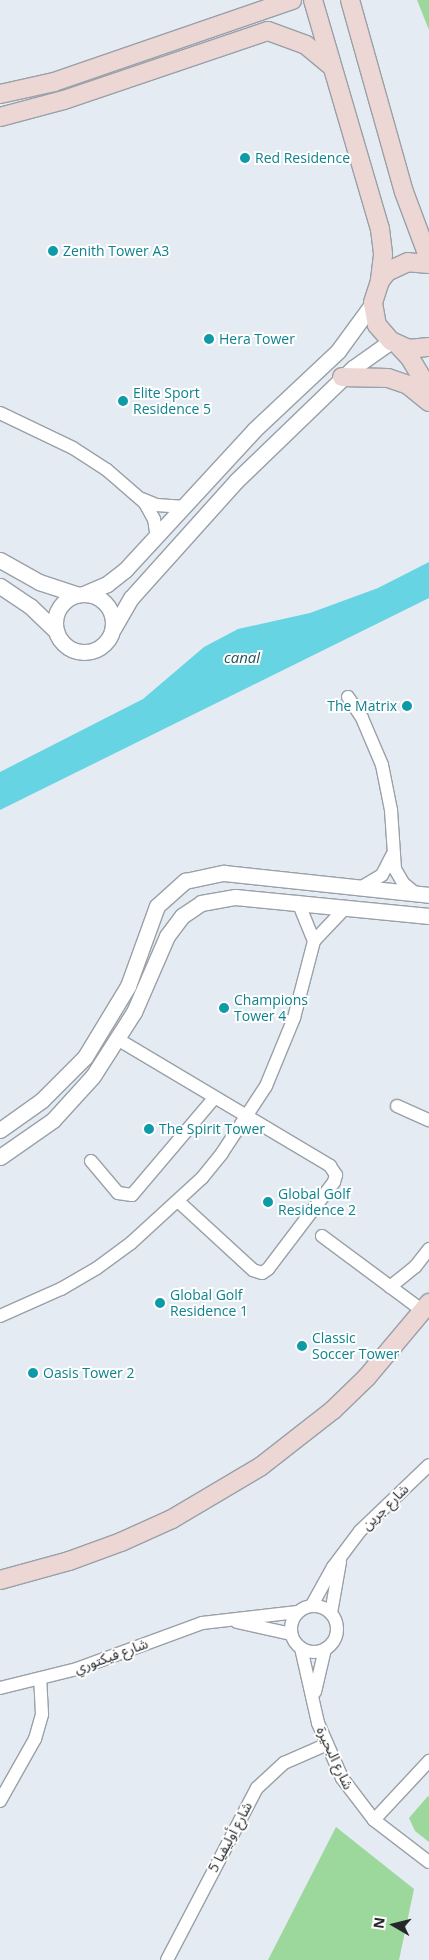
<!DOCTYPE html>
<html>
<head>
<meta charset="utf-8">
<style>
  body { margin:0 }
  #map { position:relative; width:429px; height:1960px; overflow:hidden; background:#e5ebf2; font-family:"Open Sans","Noto Sans Arabic",sans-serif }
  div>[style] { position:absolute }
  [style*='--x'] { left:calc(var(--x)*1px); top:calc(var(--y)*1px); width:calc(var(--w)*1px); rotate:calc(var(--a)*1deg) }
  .green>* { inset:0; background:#9cd79c }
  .water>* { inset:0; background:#66d4e3 }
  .roads { filter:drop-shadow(1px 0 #9aa0a7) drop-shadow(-1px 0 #9aa0a7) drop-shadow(0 1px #9aa0a7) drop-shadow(0 -1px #9aa0a7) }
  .minor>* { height:12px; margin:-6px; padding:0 6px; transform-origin:6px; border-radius:6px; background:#fff }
  .minor>.ring { margin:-6px; padding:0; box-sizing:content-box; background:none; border:12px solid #fff; border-radius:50% }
  .tertiary>* { height:15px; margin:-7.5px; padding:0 7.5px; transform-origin:7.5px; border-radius:7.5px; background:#fff }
  .tertiary>.ring { margin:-7.5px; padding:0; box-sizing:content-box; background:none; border:15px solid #fff; border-radius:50% }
  .secondary>* { height:18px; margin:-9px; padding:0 9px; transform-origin:9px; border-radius:9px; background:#ecd7d5 }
  .dots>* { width:14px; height:14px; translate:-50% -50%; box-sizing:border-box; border:2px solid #fff; border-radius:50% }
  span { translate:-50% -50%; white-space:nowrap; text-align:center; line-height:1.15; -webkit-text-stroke:4px #fff; paint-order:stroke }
  .culture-label { font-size:14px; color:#0d838f }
  .left { translate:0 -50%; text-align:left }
  .right { translate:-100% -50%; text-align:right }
  .street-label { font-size:14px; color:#25272a }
  .water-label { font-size:15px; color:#26565d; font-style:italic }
  .north { position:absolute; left:369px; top:1900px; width:50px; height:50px; -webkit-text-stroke:4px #fff; paint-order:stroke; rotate:278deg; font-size:14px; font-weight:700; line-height:20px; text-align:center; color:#25272a }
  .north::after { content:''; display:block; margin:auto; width:18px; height:22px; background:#25272a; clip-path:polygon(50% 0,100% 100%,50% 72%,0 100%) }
</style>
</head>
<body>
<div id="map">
  <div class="green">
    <div style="clip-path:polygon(417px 0,429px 0,429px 30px)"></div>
    <div style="clip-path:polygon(428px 1796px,429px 1797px,429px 1842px,415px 1831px,409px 1818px)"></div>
    <div style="clip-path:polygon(336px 1827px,414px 1889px,399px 1960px,268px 1960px)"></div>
  </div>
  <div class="water">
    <div style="clip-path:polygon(429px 562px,429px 598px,0 810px,0 772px,143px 699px,204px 647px,238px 629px,310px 613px,378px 588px)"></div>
  </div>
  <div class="roads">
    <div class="minor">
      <div style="--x:0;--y:413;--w:81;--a:25.6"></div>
      <div style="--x:73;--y:448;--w:40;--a:32.9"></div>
      <div style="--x:107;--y:470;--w:50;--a:41"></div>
      <div style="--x:145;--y:503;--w:18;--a:61"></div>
      <div style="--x:154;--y:519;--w:18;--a:81"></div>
      <div style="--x:142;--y:499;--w:15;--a:23"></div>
      <div style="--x:156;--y:505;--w:26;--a:4"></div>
      <div style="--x:348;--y:697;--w:25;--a:56"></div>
      <div style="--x:362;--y:718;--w:51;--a:66.9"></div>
      <div style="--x:382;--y:765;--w:46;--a:78.7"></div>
      <div style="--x:391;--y:810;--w:59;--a:86.1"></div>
      <div style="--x:395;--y:869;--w:16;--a:60"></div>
      <div style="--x:403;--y:883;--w:17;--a:40"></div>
      <div style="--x:362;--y:887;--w:23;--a:-31"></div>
      <div style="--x:382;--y:875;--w:22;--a:-63"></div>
      <div style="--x:298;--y:902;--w:42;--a:67.7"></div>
      <div style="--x:119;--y:1040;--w:246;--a:30.8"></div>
      <div style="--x:330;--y:1166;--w:11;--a:56"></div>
      <div style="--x:336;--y:1175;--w:7;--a:106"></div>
      <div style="--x:334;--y:1182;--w:109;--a:127.2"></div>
      <div style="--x:268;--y:1269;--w:7;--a:146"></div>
      <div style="--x:262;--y:1273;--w:9;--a:-162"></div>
      <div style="--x:253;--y:1270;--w:100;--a:-137.4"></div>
      <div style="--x:397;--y:1106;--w:35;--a:24"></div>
      <div style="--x:91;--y:1161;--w:42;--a:49.8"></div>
      <div style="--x:118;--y:1193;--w:14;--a:8"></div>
      <div style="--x:132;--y:1195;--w:128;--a:-49.7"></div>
      <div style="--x:322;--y:1236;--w:126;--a:36.6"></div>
      <div style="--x:390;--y:1287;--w:32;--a:-39"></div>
      <div style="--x:415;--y:1267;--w:23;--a:-52"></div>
      <div style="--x:0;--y:1316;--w:67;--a:-23.9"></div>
      <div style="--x:61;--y:1289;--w:42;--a:-30.3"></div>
      <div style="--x:97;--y:1268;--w:42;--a:-36.3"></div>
      <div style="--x:131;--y:1243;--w:96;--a:-42.5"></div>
      <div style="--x:202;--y:1178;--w:32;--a:-51"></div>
      <div style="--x:222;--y:1153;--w:80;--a:-56.7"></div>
      <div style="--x:266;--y:1086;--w:74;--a:-67.6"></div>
      <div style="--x:294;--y:1018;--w:80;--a:-75.4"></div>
      <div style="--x:314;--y:941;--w:47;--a:-46.7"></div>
      <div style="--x:312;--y:1605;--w:43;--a:-61.1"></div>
      <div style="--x:333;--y:1567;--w:45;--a:-53.1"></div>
      <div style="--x:360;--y:1531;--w:95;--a:-43.7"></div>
      <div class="ring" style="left:291px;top:1606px;width:34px;height:34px"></div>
      <div style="--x:331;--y:1613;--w:52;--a:-80"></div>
      <div style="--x:237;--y:1622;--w:55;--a:12.5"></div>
      <div style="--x:301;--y:1648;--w:77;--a:77.2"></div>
      <div style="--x:318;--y:1723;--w:60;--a:66.4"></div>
      <div style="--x:342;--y:1778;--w:53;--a:52.7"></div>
      <div style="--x:374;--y:1820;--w:69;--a:37.4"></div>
      <div style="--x:0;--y:1688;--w:79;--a:-13.9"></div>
      <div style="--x:77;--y:1669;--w:133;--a:-20.2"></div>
      <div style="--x:202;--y:1623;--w:96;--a:-6.6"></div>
      <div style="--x:315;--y:1692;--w:44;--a:-76.9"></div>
      <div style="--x:0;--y:1801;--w:71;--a:-60.6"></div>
      <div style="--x:35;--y:1739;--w:26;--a:-74"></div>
      <div style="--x:42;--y:1714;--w:34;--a:-93"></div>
      <div style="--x:374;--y:1820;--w:81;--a:-47"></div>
      <div style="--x:167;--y:1960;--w:194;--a:-62.4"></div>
      <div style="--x:257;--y:1788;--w:37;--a:-43"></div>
      <div style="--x:284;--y:1763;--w:45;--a:-23.7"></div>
    </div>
    <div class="tertiary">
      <div style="--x:0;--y:560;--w:45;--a:29.4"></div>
      <div style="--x:39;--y:582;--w:39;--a:18"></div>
      <div style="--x:0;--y:586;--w:36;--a:34"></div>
      <div style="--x:30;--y:606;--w:37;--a:44"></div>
      <div style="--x:86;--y:593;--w:23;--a:-23"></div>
      <div style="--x:107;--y:584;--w:23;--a:-38"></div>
      <div style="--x:125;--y:570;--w:190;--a:-47.3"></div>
      <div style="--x:254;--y:430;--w:115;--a:-43.2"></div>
      <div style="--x:338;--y:351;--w:59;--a:-53.9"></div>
      <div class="ring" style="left:55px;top:594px;width:43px;height:43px"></div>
      <div style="--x:113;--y:629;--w:36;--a:-60"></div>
      <div style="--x:131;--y:598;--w:157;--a:-48.1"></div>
      <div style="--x:236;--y:481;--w:163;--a:-44"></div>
      <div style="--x:353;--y:368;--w:47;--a:-35.4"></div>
      <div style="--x:0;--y:1130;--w:52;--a:-35.5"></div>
      <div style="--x:42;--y:1100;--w:61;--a:-45"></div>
      <div style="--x:85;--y:1057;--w:83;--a:-58.8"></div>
      <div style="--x:128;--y:986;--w:85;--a:-70.1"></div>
      <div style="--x:157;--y:906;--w:38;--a:-42"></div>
      <div style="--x:185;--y:881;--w:40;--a:-12"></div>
      <div style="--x:224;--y:873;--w:206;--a:6.1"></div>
      <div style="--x:0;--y:1157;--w:65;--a:-34.9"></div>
      <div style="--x:53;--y:1120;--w:59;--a:-47.7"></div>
      <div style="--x:93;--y:1076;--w:76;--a:-57.4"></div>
      <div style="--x:134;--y:1012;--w:83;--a:-66.5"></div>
      <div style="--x:167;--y:936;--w:25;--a:-53"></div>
      <div style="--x:182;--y:916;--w:23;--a:-34"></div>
      <div style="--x:201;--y:903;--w:35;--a:-10"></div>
      <div style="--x:235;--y:897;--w:195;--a:5.6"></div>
    </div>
    <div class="secondary">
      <div style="--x:313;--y:0;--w:239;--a:73.7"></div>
      <div style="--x:380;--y:229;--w:26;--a:83"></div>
      <div style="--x:383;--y:255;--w:26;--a:97"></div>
      <div style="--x:350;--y:0;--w:199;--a:74.3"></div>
      <div style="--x:404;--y:192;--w:72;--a:69.5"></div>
      <div style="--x:0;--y:94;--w:55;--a:-12.5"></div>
      <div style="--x:54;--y:82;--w:252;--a:-19"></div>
      <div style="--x:0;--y:117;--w:66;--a:-14.9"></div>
      <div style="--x:64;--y:100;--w:215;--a:-18.7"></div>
      <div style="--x:268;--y:31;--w:40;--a:20.2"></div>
      <div style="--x:306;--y:45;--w:33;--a:40"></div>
      <div style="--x:429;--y:264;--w:21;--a:-175"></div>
      <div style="--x:408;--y:262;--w:23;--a:155"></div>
      <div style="--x:387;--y:272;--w:11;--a:128"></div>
      <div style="--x:380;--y:281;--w:23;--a:108"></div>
      <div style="--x:373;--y:303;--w:22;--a:80"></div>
      <div style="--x:377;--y:325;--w:21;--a:49"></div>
      <div style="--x:391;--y:341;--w:20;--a:24"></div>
      <div style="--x:409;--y:349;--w:20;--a:-6"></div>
      <div style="--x:398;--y:345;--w:18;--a:47"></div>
      <div style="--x:410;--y:358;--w:37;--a:59"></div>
      <div style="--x:342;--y:377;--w:46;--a:1.2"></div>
      <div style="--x:388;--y:378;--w:21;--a:19"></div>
      <div style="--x:408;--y:385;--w:27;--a:39"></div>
      <div style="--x:0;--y:1580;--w:72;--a:-15.4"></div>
      <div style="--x:69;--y:1561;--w:55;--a:-20.1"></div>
      <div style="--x:121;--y:1542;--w:56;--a:-24.3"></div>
      <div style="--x:172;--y:1519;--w:102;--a:-30.6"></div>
      <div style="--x:260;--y:1467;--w:93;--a:-38"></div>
      <div style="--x:333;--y:1410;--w:47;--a:-44.1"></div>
      <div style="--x:367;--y:1377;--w:97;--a:-50"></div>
    </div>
  </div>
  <div class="dots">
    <div style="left:245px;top:158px;background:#0f9aa8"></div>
    <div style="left:53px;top:251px;background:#0f9aa8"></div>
    <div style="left:209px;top:339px;background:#0f9aa8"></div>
    <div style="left:123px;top:401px;background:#0f9aa8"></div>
    <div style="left:407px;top:706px;background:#0f9aa8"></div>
    <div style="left:224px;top:1008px;background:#0f9aa8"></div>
    <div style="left:149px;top:1129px;background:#0f9aa8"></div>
    <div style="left:268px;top:1202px;background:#0f9aa8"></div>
    <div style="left:160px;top:1303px;background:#0f9aa8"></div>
    <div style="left:302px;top:1346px;background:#0f9aa8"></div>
    <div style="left:33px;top:1373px;background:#0f9aa8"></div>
  </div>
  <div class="culture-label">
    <span class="left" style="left:255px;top:158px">Red Residence</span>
    <span class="left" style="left:63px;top:251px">Zenith Tower A3</span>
    <span class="left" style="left:219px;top:339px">Hera Tower</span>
    <span class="left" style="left:133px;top:401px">Elite Sport<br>Residence 5</span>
    <span class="right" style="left:397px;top:706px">The Matrix</span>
    <span class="left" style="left:234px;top:1008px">Champions<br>Tower 4</span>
    <span class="left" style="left:159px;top:1129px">The Spirit Tower</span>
    <span class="left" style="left:278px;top:1202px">Global Golf<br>Residence 2</span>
    <span class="left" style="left:170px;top:1303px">Global Golf<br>Residence 1</span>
    <span class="left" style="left:312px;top:1346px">Classic<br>Soccer Tower</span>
    <span class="left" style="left:43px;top:1373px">Oasis Tower 2</span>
  </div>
  <div class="street-label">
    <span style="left:385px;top:1507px;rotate:-44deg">شارع جرين</span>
    <span style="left:111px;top:1656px;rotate:-20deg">شارع فيكتوري</span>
    <span style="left:335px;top:1758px;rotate:65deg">شارع البحيرة</span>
    <span style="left:230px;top:1837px;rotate:-62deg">شارع أوليفيا 5</span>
  </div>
  <div class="water-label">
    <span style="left:242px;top:658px">canal</span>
  </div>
  <div class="north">N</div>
</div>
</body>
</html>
